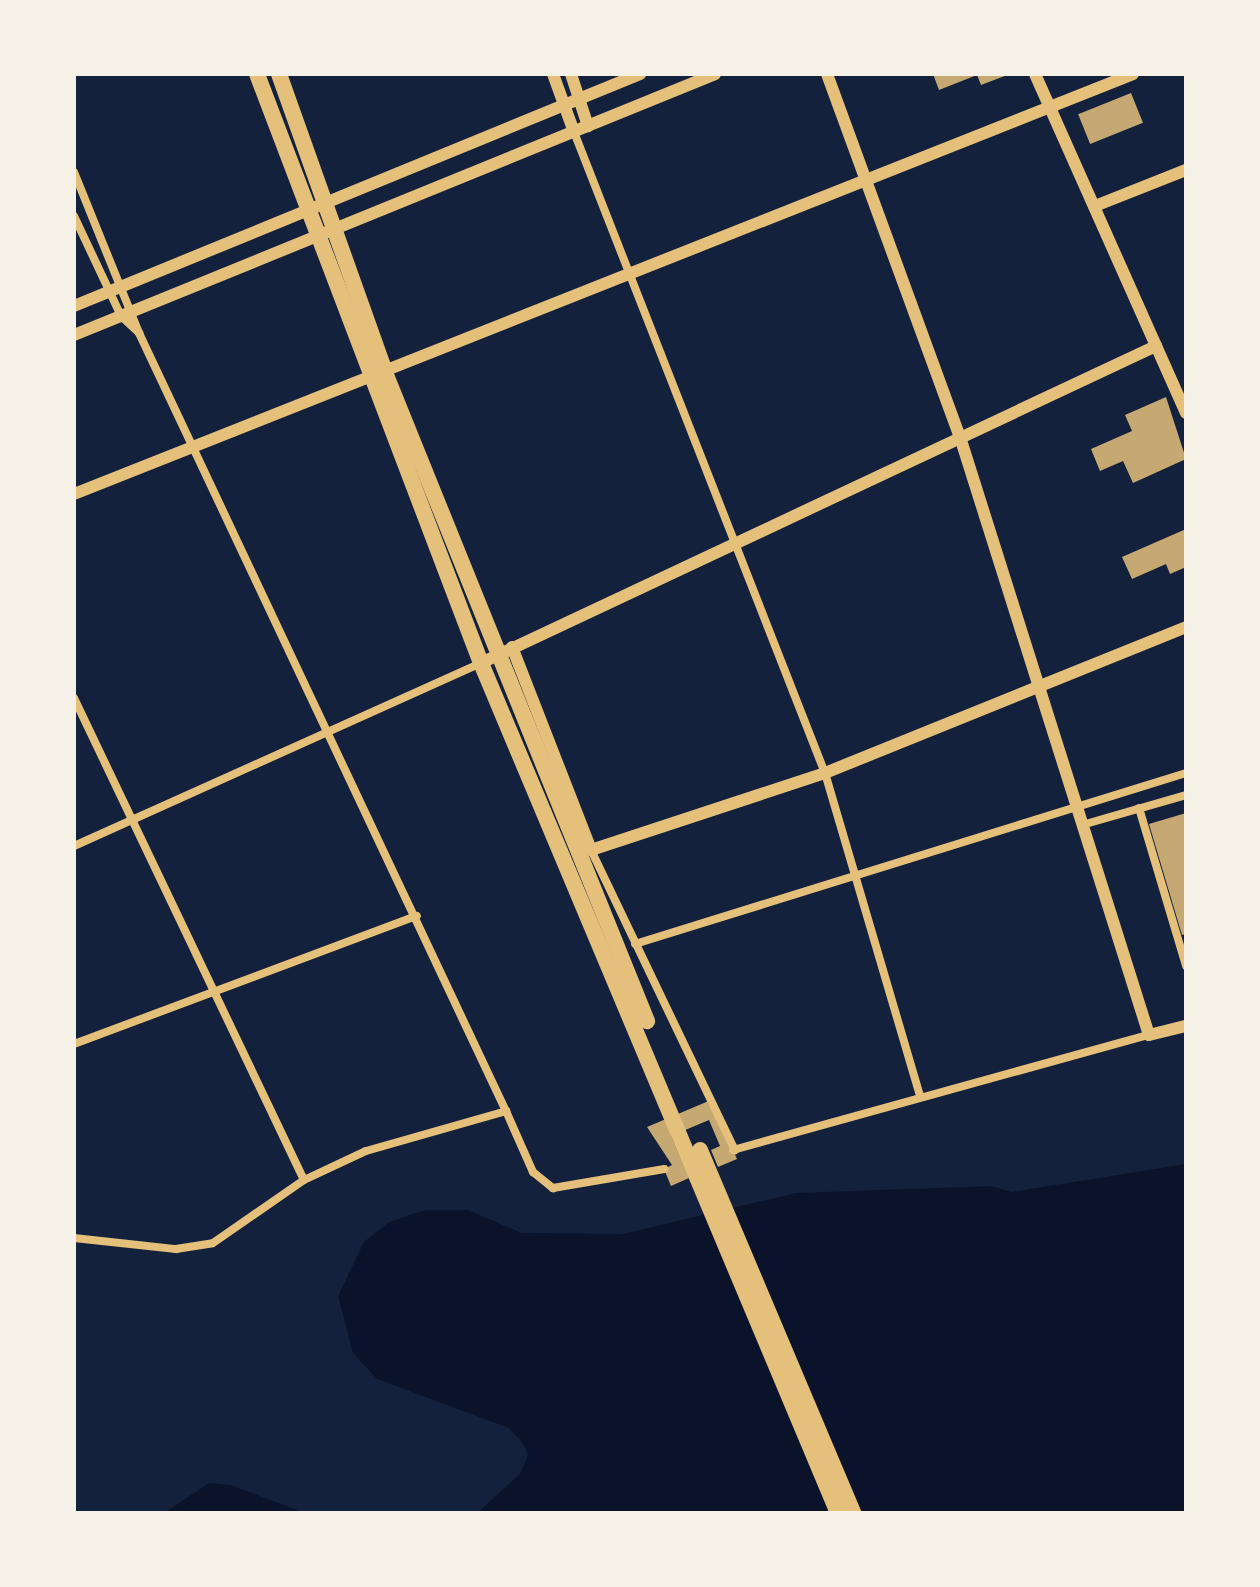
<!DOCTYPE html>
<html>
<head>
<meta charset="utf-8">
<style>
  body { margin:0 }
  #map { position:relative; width:1260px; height:1587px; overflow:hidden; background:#14213d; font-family:Helvetica,sans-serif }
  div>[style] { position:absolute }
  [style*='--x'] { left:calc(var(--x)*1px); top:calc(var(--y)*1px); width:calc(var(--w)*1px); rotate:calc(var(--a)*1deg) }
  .water>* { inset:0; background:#0b132b }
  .building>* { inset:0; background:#c6a872; transform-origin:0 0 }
  .minor>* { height:8px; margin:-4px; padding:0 4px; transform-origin:4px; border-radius:4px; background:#e5c07b }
  .tertiary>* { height:12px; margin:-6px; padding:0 6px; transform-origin:6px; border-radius:6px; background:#e5c07b }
  .trunk>* { height:16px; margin:-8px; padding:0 8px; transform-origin:8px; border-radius:8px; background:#e5c07b }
  span { translate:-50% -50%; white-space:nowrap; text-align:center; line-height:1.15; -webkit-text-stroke:8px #f6f1e7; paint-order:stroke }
  .frame { position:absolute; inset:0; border:76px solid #f6f1e7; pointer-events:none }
</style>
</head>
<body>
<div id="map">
  <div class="water">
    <div style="clip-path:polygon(1186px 1164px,1186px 1513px,477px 1513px,520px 1474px,528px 1455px,522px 1442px,509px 1428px,377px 1379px,353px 1353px,338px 1296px,364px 1242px,389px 1222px,425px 1210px,468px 1210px,522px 1233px,623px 1234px,796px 1193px,991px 1186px,1012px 1192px)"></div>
    <div style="clip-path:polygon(209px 1483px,231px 1485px,305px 1513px,164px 1513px)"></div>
  </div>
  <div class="building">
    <div style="clip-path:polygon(933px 74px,1010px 74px,981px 85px,977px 75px,939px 90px)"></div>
    <div style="left:1131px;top:93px;width:32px;height:57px;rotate:68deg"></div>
    <div style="clip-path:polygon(1166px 397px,1186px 459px,1133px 483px,1123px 461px,1100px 471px,1091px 449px,1132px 431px,1125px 415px)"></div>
    <div style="clip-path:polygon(1186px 529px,1186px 567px,1170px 574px,1166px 564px,1132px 579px,1122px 557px)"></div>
    <div style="clip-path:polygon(1186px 813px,1186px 934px,1182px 935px,1149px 824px)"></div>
    <div style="clip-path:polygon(711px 1100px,737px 1159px,718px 1167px,711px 1150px,720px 1146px,709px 1120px,671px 1136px,689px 1178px,671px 1186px,664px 1169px,672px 1165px,647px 1127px)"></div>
  </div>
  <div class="minor">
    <div style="--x:574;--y:132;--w:688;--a:68.62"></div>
    <div style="--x:825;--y:773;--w:334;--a:73.6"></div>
    <div style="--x:74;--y:172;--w:174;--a:68"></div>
    <div style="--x:139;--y:333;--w:860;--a:64.75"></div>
    <div style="--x:74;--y:216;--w:110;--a:64.8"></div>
    <div style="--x:121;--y:316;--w:25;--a:43"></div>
    <div style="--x:74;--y:698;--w:534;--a:64.49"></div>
    <div style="--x:1139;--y:808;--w:165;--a:73.4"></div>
    <div style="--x:1082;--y:825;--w:108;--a:-16.1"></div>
    <div style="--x:74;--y:846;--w:446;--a:-24.2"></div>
    <div style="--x:591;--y:850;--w:333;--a:64.4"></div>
    <div style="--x:635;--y:944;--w:577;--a:-17.24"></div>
    <div style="--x:74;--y:1044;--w:366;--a:-20.5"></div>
    <div style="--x:733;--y:1150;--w:432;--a:-15.5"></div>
    <div style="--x:74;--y:1238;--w:103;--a:6.2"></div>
    <div style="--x:176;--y:1249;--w:37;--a:-9"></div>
    <div style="--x:213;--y:1243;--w:111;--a:-34.7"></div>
    <div style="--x:304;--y:1180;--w:68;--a:-25.1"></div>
    <div style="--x:366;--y:1151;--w:146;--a:-15.9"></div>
    <div style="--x:506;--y:1111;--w:67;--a:66.1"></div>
    <div style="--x:533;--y:1172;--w:26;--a:39"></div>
    <div style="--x:553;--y:1188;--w:113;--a:-9.7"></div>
  </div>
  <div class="tertiary">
    <div style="--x:553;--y:74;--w:62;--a:70.1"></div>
    <div style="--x:571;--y:74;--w:55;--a:71.9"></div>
    <div style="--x:827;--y:74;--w:387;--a:69.9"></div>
    <div style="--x:960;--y:437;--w:627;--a:72.46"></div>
    <div style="--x:1149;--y:1035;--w:38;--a:-14"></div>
    <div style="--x:1035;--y:74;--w:371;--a:66"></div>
    <div style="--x:1095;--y:206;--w:98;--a:-21.6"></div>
    <div style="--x:74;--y:306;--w:612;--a:-22.29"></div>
    <div style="--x:74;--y:335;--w:692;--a:-22.15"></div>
    <div style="--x:74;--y:494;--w:1139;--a:-21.63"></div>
    <div style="--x:512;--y:647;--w:218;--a:68.7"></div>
    <div style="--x:591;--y:850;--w:246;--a:-18.2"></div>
    <div style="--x:825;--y:773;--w:389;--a:-22"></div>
    <div style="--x:481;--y:663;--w:746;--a:-25.16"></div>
  </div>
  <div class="trunk">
    <div style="--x:257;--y:74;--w:630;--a:69.18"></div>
    <div style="--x:481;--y:663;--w:922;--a:67.22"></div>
    <div style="--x:279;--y:74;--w:319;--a:70.4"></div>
    <div style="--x:386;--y:375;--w:697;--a:68"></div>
    <div style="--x:700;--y:1150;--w:394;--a:67.1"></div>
  </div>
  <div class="frame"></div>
</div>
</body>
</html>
